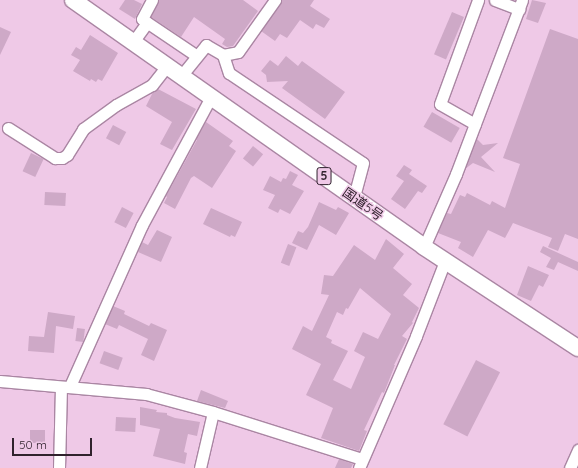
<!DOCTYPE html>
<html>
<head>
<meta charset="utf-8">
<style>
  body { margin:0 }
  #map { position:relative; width:578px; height:468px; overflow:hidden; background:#efc9e7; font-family:Quicksand,"Noto Sans JP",sans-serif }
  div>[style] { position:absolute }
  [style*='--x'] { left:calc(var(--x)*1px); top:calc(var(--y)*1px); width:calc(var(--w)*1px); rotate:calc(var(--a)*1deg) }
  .building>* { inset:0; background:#cea9c7; transform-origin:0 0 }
  .roads { filter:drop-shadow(1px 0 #aa86a3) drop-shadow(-1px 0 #aa86a3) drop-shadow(0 1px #aa86a3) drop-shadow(0 -1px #aa86a3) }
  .minor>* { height:11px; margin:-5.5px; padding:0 5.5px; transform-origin:5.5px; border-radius:5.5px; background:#fff }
  .highway>* { height:16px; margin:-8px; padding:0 8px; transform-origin:8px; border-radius:8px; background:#fff }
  span { translate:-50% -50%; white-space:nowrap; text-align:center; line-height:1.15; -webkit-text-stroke:3px #efc9e7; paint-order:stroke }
  .shield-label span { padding:1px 3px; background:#efc9e7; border:1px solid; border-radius:3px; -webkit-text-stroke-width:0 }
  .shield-label { font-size:12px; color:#30222d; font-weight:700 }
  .street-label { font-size:13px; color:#30222d }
  .scale { position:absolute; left:12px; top:438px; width:80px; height:18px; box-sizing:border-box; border:2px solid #30222d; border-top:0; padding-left:5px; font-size:12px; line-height:14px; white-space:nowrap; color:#30222d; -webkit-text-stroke:3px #efc9e7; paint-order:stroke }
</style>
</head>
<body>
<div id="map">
  <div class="building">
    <div style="clip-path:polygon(125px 0,134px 0,142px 4px,135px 19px,119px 9px)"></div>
    <div style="clip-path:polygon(159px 0,243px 0,258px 11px,233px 46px,227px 47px,222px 44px,225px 39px,194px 17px,181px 37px,151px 17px)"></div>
    <div style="clip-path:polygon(282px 0,314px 0,310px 6px,330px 19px,324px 28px,316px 24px,313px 29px,300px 20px,287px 38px,280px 34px,275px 41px,261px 31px)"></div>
    <div style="clip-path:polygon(532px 0,546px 3px,538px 23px,526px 19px)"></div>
    <div style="left:452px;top:12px;width:13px;height:46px;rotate:23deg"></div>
    <div style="clip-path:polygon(0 27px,11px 32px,0 55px)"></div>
    <div style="clip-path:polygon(550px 29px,578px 39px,578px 239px,565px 234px,558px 251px,548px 247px,552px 238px,513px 223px,505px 238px,488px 230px,473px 257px,458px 248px,461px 242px,438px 233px,447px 213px,451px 214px,460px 195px,465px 197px,467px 193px,490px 205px,492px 201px,505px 208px,520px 164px,503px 158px)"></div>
    <div style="clip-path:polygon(90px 35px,118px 53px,102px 81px,98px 79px,96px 82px,91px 79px,90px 81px,73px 71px,80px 60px,71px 55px,76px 47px,81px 50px)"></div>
    <div style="clip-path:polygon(286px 56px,298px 66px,302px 61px,345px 92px,325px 119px,282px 88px,288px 81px,267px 82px,266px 75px,261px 71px,270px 60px,278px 66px)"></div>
    <div style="clip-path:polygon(158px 89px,196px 109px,172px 150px,160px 144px,172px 122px,146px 106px,153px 92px)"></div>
    <div style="left:432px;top:112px;width:32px;height:17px;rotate:30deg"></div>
    <div style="clip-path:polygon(206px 122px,233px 141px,229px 146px,236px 151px,212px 188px,194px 176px,191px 178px,175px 209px,164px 203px,167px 197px,166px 196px,197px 140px,196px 139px)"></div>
    <div style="left:113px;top:125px;width:15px;height:15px;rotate:28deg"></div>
    <div style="clip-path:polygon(477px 139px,483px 145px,498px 143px,481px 157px,495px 172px,473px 163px,465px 169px)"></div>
    <div style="left:253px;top:146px;width:13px;height:16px;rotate:39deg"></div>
    <div style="left:31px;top:153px;width:14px;height:20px;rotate:25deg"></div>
    <div style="clip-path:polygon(404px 165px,412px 170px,409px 174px,427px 186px,422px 193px,418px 191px,405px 209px,391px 199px,404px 181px,396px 176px)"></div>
    <div style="clip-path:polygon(290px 171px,298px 175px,292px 185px,304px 191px,290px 214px,280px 209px,278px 213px,268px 208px,275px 195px,263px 190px,270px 176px,281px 182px,283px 178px,286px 179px)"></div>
    <div style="left:45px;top:192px;width:21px;height:13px;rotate:3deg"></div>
    <div style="clip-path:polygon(319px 202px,336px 210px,338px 207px,349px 213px,336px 235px,319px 225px,307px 250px,292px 243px,298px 231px,303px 233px,308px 227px)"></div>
    <div style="left:122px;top:207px;width:13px;height:17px;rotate:27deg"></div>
    <div style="clip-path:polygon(211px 208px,242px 222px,235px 237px,231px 235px,230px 237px,203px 224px)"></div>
    <div style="clip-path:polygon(157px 230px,172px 237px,161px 262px,138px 252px,142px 242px,148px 245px)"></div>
    <div style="clip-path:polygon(evenodd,386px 239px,404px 254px,393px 268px,412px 284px,403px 295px,419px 308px,412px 322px,413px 323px,402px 336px,407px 339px,394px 365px,395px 365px,384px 393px,382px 392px,364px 430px,367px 431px,359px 451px,321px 438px,333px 408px,306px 395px,321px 364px,292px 349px,303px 326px,312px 331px,329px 295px,321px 294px,324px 275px,333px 276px,354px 245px,375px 260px,386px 239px,360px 288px,391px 314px,378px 339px,363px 332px,354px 351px,365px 357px,351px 389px,333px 380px,348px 351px,331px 343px,332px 340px,326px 337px,337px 312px,343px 315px,346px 308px,348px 309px,360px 288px)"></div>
    <div style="left:288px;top:244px;width:9px;height:20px;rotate:21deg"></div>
    <div style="clip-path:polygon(543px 246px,578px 262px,578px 271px,558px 262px,554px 270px,546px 267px,551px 258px,540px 252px)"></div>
    <div style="clip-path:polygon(528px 266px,549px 275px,543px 287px,539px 285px,531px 301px,517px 295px)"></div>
    <div style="clip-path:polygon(113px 306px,125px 311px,124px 314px,149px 326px,151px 323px,167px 330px,154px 361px,141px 355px,148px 339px,119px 325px,117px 329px,105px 324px)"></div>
    <div style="clip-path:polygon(48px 312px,75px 316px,73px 329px,56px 326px,54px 353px,28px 351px,29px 336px,44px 337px)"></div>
    <div style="left:77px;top:328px;width:8px;height:13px;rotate:7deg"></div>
    <div style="left:104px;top:351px;width:20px;height:13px;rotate:20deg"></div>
    <div style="left:476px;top:360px;width:27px;height:72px;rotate:27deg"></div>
    <div style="clip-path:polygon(201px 390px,228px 401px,225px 408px,197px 401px)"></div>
    <div style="clip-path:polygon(140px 407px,157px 410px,156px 412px,167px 413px,167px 415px,175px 418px,200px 422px,197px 436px,188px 434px,184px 452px,187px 453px,185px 464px,153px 456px,160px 429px,140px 425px)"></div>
    <div style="left:116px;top:417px;width:20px;height:14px;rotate:3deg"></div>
    <div style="left:30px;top:430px;width:15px;height:13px"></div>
    <div style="clip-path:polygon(339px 459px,353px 464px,351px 468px,335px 468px)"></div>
  </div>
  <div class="roads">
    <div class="minor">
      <div style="--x:152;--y:0;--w:21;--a:118"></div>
      <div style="--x:142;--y:19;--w:66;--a:33.9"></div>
      <div style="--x:495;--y:0;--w:26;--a:21"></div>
      <div style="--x:133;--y:42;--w:24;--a:-54"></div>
      <div style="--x:223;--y:55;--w:19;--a:72"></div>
      <div style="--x:229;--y:73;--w:161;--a:33.9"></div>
      <div style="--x:363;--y:163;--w:35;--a:105"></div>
      <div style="--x:181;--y:76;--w:40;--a:-51"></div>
      <div style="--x:206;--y:45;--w:20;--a:30"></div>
      <div style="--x:223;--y:55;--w:15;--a:-11"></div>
      <div style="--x:238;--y:52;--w:64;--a:-54.6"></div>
      <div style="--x:475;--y:124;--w:40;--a:-150.3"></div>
      <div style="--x:440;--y:104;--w:111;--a:-69.9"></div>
      <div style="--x:8;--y:128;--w:56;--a:32.6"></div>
      <div style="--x:55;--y:158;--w:7;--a:0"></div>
      <div style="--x:62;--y:158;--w:6;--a:-31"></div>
      <div style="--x:67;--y:155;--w:31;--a:-58"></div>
      <div style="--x:83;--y:129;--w:41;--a:-36"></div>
      <div style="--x:116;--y:105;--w:41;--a:-29.1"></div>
      <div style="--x:152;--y:85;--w:24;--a:-52"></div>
      <div style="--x:424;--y:247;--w:80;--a:-66.3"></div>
      <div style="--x:456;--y:174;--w:186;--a:-69.2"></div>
      <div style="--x:0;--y:381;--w:147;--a:5.1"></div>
      <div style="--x:146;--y:394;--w:69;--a:15"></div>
      <div style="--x:213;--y:412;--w:156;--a:17.5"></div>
      <div style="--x:70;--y:386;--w:176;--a:-65.9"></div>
      <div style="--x:142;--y:225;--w:145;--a:-61.7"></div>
      <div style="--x:59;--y:468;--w:80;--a:-88.6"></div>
      <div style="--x:200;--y:468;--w:57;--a:-76.9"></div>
      <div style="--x:359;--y:468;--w:144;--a:-66.6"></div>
      <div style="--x:416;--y:336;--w:80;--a:-68.9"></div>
      <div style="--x:570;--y:468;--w:20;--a:-66"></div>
    </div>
    <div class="highway">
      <div style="--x:73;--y:0;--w:429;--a:35.1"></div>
      <div style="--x:424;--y:247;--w:184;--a:33.3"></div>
    </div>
  </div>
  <div class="shield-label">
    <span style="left:324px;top:176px">5</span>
  </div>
  <div class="street-label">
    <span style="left:363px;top:204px;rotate:35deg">国道5号</span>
  </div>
  <div class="scale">50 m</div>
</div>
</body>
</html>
